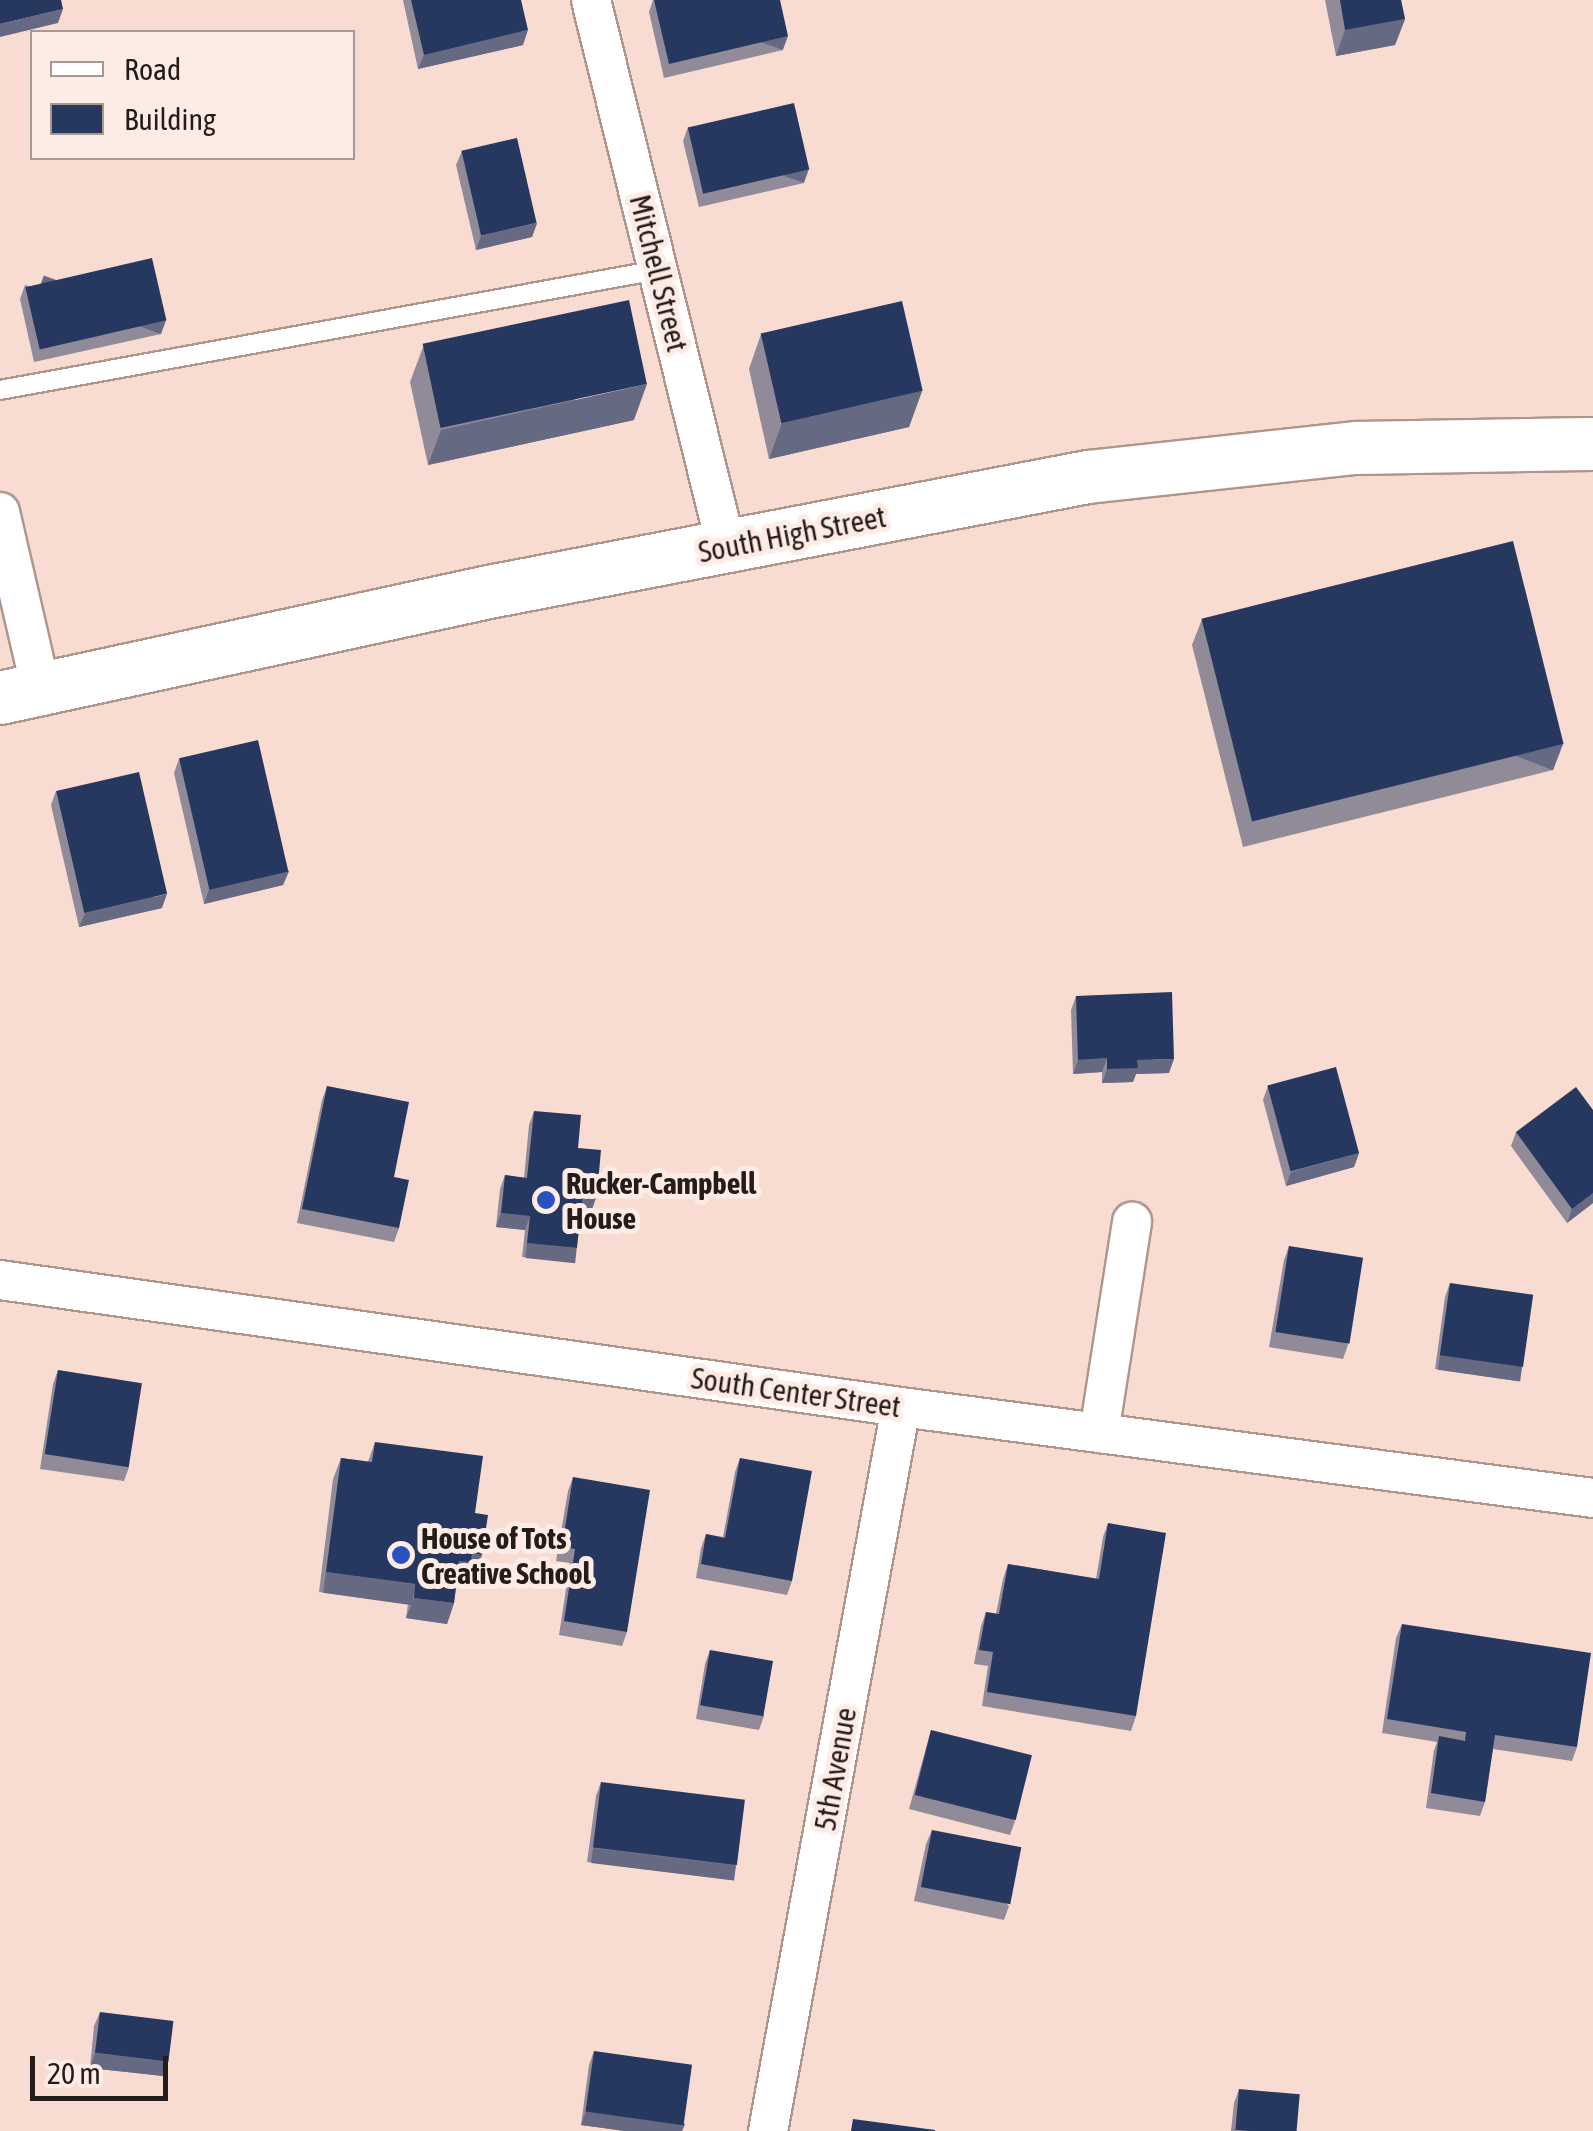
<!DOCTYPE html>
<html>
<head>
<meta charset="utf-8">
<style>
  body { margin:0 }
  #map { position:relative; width:1593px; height:2131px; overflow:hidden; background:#f8dcd2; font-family:"Asap Condensed",sans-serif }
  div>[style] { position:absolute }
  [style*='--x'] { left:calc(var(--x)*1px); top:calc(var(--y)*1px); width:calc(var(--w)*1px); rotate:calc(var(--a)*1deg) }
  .roads { filter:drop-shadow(2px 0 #af958c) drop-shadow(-2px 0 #af958c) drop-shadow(0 2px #af958c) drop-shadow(0 -2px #af958c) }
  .lane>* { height:18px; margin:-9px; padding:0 9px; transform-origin:9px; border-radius:9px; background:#fff }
  .street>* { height:38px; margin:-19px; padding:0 19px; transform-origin:19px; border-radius:19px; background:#fff }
  .secondary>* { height:52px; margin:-26px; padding:0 26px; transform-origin:26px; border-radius:26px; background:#fff }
  .wall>* { inset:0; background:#908a99 }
  .shaded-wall>* { inset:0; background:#666982; transform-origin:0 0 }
  .building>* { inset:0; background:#273860; transform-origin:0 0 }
  .dots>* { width:28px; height:28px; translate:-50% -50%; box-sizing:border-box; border:5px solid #fdece6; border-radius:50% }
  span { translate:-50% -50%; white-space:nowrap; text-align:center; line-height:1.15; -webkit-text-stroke:10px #fdece6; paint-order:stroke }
  .street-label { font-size:30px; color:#251b18 }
  .poi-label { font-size:30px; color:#251b18; font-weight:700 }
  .left { translate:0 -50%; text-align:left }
  .legend { position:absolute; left:30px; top:30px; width:325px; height:130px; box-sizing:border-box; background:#fdece6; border:2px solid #a79894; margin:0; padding:12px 18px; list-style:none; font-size:30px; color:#251b18 }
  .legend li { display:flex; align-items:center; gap:20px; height:50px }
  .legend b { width:50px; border:2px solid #a79894 }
  .scale { position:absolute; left:30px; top:2056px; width:138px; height:45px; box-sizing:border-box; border:5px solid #251b18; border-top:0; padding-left:12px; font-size:30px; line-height:35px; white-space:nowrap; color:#251b18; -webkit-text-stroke:8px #fdece6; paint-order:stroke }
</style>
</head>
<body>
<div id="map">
  <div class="roads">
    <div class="lane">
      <div style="--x:0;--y:390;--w:669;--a:-10.34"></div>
    </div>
    <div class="street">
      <div style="--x:591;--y:0;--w:562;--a:76.11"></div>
      <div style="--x:0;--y:512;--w:182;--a:77"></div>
      <div style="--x:0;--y:1280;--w:910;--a:8.02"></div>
      <div style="--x:901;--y:1407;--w:698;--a:7.49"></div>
      <div style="--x:1099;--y:1433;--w:214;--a:-81.1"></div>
      <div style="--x:768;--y:2131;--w:736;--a:-79.59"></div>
    </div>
    <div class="secondary">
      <div style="--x:0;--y:698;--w:500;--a:-12.23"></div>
      <div style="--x:489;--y:592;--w:610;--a:-10.87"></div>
      <div style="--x:1088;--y:477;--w:271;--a:-6.2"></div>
      <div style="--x:1357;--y:448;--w:236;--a:-1"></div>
    </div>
  </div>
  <div class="wall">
    <div style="clip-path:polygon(403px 0,521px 0,523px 45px,418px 69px)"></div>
    <div style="clip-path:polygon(653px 0,780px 0,783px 50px,664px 78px,649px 12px)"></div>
    <div style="clip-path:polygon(1325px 0,1401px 0,1405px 19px,1395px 45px,1336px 56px)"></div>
    <div style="clip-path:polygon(688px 127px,804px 183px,699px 207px,683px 141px)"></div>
    <div style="clip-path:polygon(462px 151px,537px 223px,532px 237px,476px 250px,456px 165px)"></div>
    <div style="clip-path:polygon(25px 285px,166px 320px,161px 334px,34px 362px,20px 299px)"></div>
    <div style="clip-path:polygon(761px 334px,922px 391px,909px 427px,769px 459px,749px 369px)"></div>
    <div style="clip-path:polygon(423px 347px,634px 420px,428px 465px,410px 382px)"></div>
    <div style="clip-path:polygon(1202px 619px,1563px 744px,1553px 770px,1243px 847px,1192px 645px)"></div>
    <div style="clip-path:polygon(179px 759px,289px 871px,283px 885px,204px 904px,174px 773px)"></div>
    <div style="clip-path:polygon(56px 791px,162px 908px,79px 927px,51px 805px)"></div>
    <div style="clip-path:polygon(1076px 996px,1169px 1073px,1136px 1074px,1133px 1082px,1102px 1083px,1102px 1072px,1073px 1074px,1071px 1010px)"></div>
    <div style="clip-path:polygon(327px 1086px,399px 1228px,394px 1242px,297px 1223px,322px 1100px)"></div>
    <div style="clip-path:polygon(1268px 1086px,1359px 1153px,1354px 1167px,1286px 1186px,1263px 1100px)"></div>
    <div style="clip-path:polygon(1593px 1110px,1593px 1203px,1567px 1223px,1511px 1146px,1516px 1132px)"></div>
    <div style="clip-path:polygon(534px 1111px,578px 1148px,597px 1195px,592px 1209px,581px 1208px,572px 1262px,522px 1257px,525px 1230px,496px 1227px,500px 1189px,505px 1175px,524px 1178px,529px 1125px)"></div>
    <div style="clip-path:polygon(1289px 1246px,1348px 1345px,1343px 1359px,1269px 1347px,1284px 1260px)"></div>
    <div style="clip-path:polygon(1450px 1283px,1517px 1381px,1435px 1369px,1445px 1297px)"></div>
    <div style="clip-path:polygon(58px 1370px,129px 1467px,124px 1481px,40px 1469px,53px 1384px)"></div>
    <div style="clip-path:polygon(375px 1442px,475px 1513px,475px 1576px,466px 1575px,463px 1583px,457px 1582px,454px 1603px,447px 1624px,406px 1618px,408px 1604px,319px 1592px,333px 1479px,341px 1458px,368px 1462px)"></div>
    <div style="clip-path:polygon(740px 1458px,792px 1581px,787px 1595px,696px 1578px,701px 1548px,706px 1534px,723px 1537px,735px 1472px)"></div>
    <div style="clip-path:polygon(573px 1477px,627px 1632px,622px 1646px,559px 1635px,570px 1563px,556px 1561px,568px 1491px)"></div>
    <div style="clip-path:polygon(1108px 1523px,1136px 1716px,1131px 1731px,982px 1706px,988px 1666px,974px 1664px,981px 1626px,986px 1612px,996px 1614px,1003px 1579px,1008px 1564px,1096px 1579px,1103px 1537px)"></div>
    <div style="clip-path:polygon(1402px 1624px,1577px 1747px,1572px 1761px,1493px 1749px,1485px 1802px,1480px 1816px,1426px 1808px,1434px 1750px,1437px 1742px,1382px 1733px,1396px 1638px)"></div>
    <div style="clip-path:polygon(710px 1650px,764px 1716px,759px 1730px,696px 1719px,705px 1664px)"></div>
    <div style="clip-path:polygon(931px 1730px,1015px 1821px,1010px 1835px,909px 1809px)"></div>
    <div style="clip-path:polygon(601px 1782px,736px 1866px,731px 1880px,587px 1862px,596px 1796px)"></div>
    <div style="clip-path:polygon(932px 1830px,1009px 1906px,1004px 1920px,914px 1901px,926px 1844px)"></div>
    <div style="clip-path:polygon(100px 2012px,168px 2062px,163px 2076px,90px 2068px,94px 2026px)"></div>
    <div style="clip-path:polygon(594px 2051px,685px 2124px,682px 2131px,625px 2131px,581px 2125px,589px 2065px)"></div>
    <div style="clip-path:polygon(1239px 2089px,1297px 2131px,1231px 2131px,1234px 2103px)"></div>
  </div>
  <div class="shaded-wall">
    <div style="clip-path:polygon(63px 9px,58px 23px,0 37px,0 24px)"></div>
    <div style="clip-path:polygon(1405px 19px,1395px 45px,1336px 56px,1345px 30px)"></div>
    <div style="clip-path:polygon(528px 30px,523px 45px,418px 69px,424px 55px)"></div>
    <div style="left:788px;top:36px;width:15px;height:122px;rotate:110deg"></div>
    <div style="left:809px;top:169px;width:15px;height:108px;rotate:110deg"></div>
    <div style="clip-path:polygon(537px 223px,532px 237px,476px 250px,481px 236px)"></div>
    <div style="left:166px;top:320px;width:15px;height:130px;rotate:110deg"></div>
    <div style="clip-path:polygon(647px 384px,634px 420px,428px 465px,441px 430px)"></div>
    <div style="clip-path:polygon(922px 391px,909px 427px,769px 459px,782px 423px)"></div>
    <div style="left:1563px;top:744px;width:28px;height:319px;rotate:111deg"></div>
    <div style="clip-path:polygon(289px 871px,283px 885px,204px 904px,209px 889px)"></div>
    <div style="clip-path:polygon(167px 894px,162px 908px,79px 927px,85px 913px)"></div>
    <div style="clip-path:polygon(1107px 1058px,1102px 1072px,1073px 1074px,1078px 1060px)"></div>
    <div style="clip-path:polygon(1174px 1059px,1169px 1073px,1136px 1074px,1133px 1082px,1102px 1083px,1107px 1069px,1137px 1060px)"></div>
    <div style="clip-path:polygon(1359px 1153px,1354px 1167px,1286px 1186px,1291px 1172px)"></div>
    <div style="clip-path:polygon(583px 1193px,597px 1195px,592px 1209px,578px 1207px)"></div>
    <div style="clip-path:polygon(1593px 1193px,1593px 1203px,1567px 1223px,1572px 1209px)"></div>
    <div style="clip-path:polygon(501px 1213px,530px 1216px,525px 1230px,496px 1227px)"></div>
    <div style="left:527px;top:1243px;width:50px;height:15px;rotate:6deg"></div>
    <div style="left:1440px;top:1355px;width:83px;height:15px;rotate:8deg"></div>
    <div style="clip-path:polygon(472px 1554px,482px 1555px,475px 1576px,466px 1575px,463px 1583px,452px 1581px,459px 1561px)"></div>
    <div style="left:326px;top:1572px;width:90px;height:21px;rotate:8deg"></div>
    <div style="clip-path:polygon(414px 1598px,454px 1603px,447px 1624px,406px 1618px)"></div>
    <div style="left:593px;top:1848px;width:144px;height:15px;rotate:7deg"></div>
    <div style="clip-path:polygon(95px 2053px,168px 2062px,163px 2076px,90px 2068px)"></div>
    <div style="clip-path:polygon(586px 2111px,685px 2124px,682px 2131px,625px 2131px,581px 2125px)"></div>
  </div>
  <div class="building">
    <div style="clip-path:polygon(0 0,61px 0,63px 9px,0 24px)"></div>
    <div style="clip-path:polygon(411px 0,521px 0,528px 30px,424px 55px)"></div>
    <div style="clip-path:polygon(654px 0,780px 0,788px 36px,669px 64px)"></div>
    <div style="clip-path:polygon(1340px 0,1401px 0,1405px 19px,1345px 30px)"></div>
    <div style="left:794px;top:103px;width:68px;height:109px;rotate:77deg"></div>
    <div style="left:517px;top:138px;width:87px;height:57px;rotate:77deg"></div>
    <div style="left:152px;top:258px;width:64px;height:130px;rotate:77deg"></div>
    <div style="left:629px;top:300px;width:86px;height:211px;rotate:78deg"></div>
    <div style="left:902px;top:301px;width:92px;height:145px;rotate:77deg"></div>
    <div style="left:1513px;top:541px;width:209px;height:321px;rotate:76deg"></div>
    <div style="left:258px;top:740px;width:135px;height:81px;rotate:77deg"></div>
    <div style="left:139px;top:772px;width:125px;height:85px;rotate:77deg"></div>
    <div style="clip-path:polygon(1172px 992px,1174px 1059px,1137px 1060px,1138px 1068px,1107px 1069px,1107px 1058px,1078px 1060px,1076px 996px)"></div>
    <div style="left:1336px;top:1067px;width:89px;height:71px;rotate:75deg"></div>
    <div style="clip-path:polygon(327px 1086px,409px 1102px,394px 1177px,409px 1180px,399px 1228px,302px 1209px)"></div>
    <div style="clip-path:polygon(1576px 1087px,1593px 1110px,1593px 1193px,1572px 1209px,1516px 1132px)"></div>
    <div style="clip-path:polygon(534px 1111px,581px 1115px,578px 1148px,601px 1150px,597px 1195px,583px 1193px,577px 1248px,527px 1243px,530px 1216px,501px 1213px,505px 1175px,527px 1178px)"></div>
    <div style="left:1289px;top:1246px;width:75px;height:87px;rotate:9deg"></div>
    <div style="left:1450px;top:1283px;width:84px;height:73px;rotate:8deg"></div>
    <div style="left:58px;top:1370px;width:85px;height:85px;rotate:9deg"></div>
    <div style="clip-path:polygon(375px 1442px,483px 1456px,475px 1513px,488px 1515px,482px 1555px,472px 1554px,471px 1562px,459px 1561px,454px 1603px,414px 1598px,415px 1584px,326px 1572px,341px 1458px,372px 1462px)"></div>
    <div style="clip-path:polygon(740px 1458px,812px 1471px,792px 1581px,701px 1564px,706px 1534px,725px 1538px)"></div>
    <div style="clip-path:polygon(573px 1477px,650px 1490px,627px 1632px,564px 1621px,575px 1549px,562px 1547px)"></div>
    <div style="clip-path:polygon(1108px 1523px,1166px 1533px,1136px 1716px,987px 1692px,993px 1652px,979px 1650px,986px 1612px,999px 1614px,1008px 1564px,1099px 1579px)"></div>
    <div style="clip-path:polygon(1402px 1624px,1591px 1653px,1577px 1747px,1495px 1735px,1485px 1802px,1431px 1793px,1439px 1736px,1465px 1741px,1466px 1732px,1387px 1719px)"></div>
    <div style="left:710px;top:1650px;width:64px;height:56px;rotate:10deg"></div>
    <div style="left:931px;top:1730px;width:104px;height:67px;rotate:14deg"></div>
    <div style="left:601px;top:1782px;width:145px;height:66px;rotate:7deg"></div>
    <div style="left:932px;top:1830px;width:91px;height:58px;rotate:11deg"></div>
    <div style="left:100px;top:2012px;width:74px;height:41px;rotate:7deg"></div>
    <div style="left:594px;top:2051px;width:99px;height:61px;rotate:8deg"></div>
    <div style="left:1239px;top:2089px;width:61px;height:41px;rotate:5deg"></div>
    <div style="clip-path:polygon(853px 2119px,935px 2130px,935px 2131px,851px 2131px)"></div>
  </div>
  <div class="dots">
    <div style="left:546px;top:1200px;background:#2b51c0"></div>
    <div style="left:401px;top:1555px;background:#2b51c0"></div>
  </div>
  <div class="street-label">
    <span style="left:659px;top:273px;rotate:76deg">Mitchell Street</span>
    <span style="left:792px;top:534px;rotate:-11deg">South High Street</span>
    <span style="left:796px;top:1392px;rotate:8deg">South Center Street</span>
    <span style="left:835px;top:1769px;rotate:-80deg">5th Avenue</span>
  </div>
  <div class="poi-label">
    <span class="left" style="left:566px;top:1200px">Rucker-Campbell<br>House</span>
    <span class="left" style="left:421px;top:1555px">House of Tots<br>Creative School</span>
  </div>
  <ul class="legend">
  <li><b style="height:12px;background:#fff"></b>Road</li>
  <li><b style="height:28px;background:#273860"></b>Building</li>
  </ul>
  <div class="scale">20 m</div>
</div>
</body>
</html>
